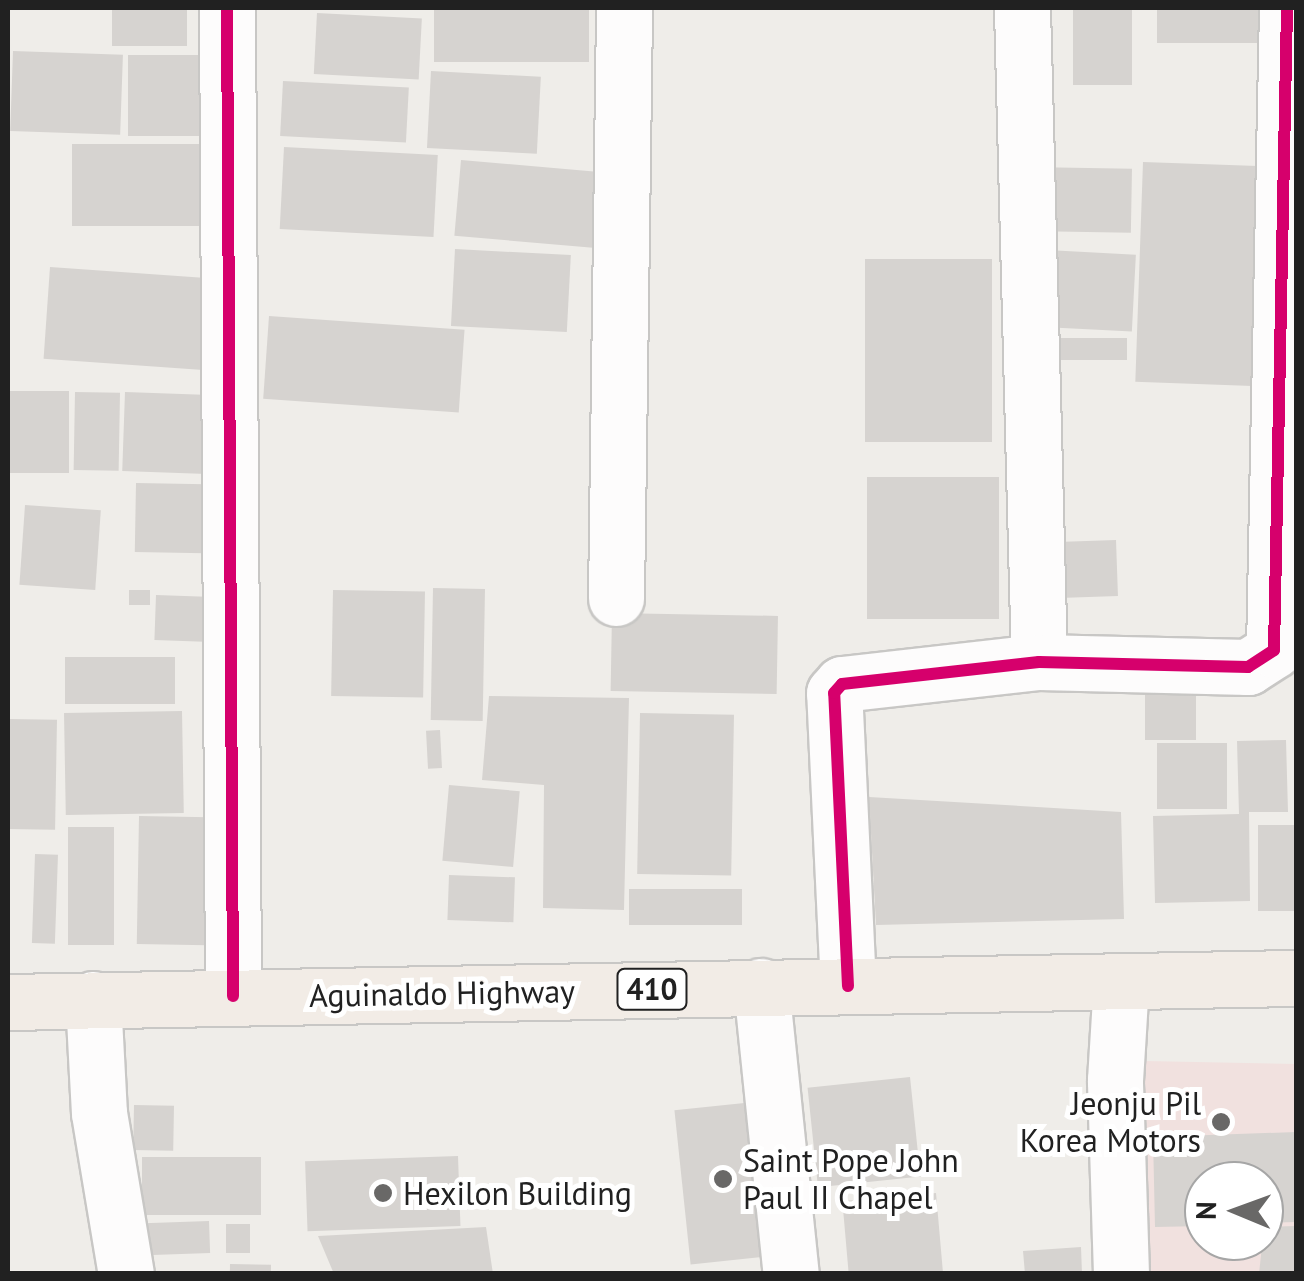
<!DOCTYPE html>
<html>
<head>
<meta charset="utf-8">
<style>
  body { margin:0 }
  #map { position:relative; width:1304px; height:1281px; overflow:hidden; background:#efede9; font-family:"PT Sans",sans-serif }
  div>[style] { position:absolute }
  [style*='--x'] { left:calc(var(--x)*1px); top:calc(var(--y)*1px); width:calc(var(--w)*1px); rotate:calc(var(--a)*1deg) }
  .commercial>* { inset:0; background:#f1e1df }
  .building>* { inset:0; background:#d6d3d0; transform-origin:0 0 }
  .roads { filter:drop-shadow(2px 0 #c8c7c5) drop-shadow(-2px 0 #c8c7c5) drop-shadow(0 2px #c8c7c5) drop-shadow(0 -2px #c8c7c5) }
  .street>* { height:55px; margin:-27.5px; padding:0 27.5px; transform-origin:27.5px; border-radius:27.5px; background:#fdfcfc }
  .primary>* { height:55px; margin:-27.5px; padding:0 27.5px; transform-origin:27.5px; border-radius:27.5px; background:#f2ece6 }
  .cycleway>* { height:12px; margin:-6px; padding:0 6px; transform-origin:6px; border-radius:6px; background:#d6006c }
  .dots>* { width:28px; height:28px; translate:-50% -50%; box-sizing:border-box; border:5px solid #fff; border-radius:50% }
  span { translate:-50% -50%; white-space:nowrap; text-align:center; line-height:1.15; -webkit-text-stroke:10px #fff; paint-order:stroke }
  .shield-label span { padding:2px 8px; background:#fff; border:2px solid; border-radius:8px; -webkit-text-stroke-width:0 }
  .shield-label { font-size:30px; color:#212121; font-weight:700 }
  .street-label { font-size:32px; color:#212121 }
  .poi-label { font-size:32px; color:#212121 }
  .right { translate:-100% -50%; text-align:right }
  .left { translate:0 -50%; text-align:left }
  .frame { position:absolute; inset:0; border:10px solid #212121; pointer-events:none }
  .north { position:absolute; left:1184px; top:1161px; width:100px; height:100px; box-sizing:border-box; background:#fff; border:2px solid #a6a6a6; border-radius:50%; rotate:271deg; font-size:28px; font-weight:700; line-height:40px; text-align:center; color:#212121 }
  .north::after { content:''; display:block; margin:auto; width:35px; height:45px; background:#696867; clip-path:polygon(50% 0,100% 100%,50% 72%,0 100%) }
</style>
</head>
<body>
<div id="map">
  <div class="commercial">
    <div style="clip-path:polygon(evenodd,1144px 1061px,1296px 1064px,1296px 1273px,1151px 1273px,1144px 1061px,1204px 1181px,1264px 1181px,1264px 1241px,1204px 1241px,1204px 1181px)"></div>
  </div>
  <div class="building">
    <div style="left:112px;top:8px;width:75px;height:38px"></div>
    <div style="left:434px;top:8px;width:155px;height:54px"></div>
    <div style="left:1073px;top:8px;width:59px;height:77px"></div>
    <div style="left:1157px;top:8px;width:107px;height:35px"></div>
    <div style="left:317px;top:13px;width:105px;height:61px;rotate:3deg"></div>
    <div style="left:13px;top:51px;width:110px;height:80px;rotate:2deg"></div>
    <div style="left:204px;top:55px;width:81px;height:76px;rotate:90deg"></div>
    <div style="left:431px;top:71px;width:110px;height:77px;rotate:3deg"></div>
    <div style="left:283px;top:81px;width:126px;height:55px;rotate:3deg"></div>
    <div style="left:206px;top:144px;width:82px;height:134px;rotate:90deg"></div>
    <div style="left:284px;top:147px;width:154px;height:82px;rotate:3deg"></div>
    <div style="left:461px;top:160px;width:139px;height:76px;rotate:5deg"></div>
    <div style="left:1143px;top:162px;width:131px;height:220px;rotate:2deg"></div>
    <div style="left:1029px;top:167px;width:103px;height:64px;rotate:1deg"></div>
    <div style="left:455px;top:249px;width:116px;height:77px;rotate:3deg"></div>
    <div style="left:1047px;top:250px;width:89px;height:77px;rotate:3deg"></div>
    <div style="left:865px;top:259px;width:127px;height:183px"></div>
    <div style="left:50px;top:267px;width:160px;height:92px;rotate:4deg"></div>
    <div style="left:269px;top:316px;width:196px;height:83px;rotate:4deg"></div>
    <div style="left:1059px;top:338px;width:68px;height:22px"></div>
    <div style="left:8px;top:391px;width:61px;height:82px"></div>
    <div style="left:75px;top:392px;width:45px;height:78px;rotate:1deg"></div>
    <div style="left:125px;top:392px;width:92px;height:79px;rotate:2deg"></div>
    <div style="left:867px;top:477px;width:132px;height:142px"></div>
    <div style="left:136px;top:483px;width:70px;height:69px;rotate:1deg"></div>
    <div style="left:25px;top:505px;width:76px;height:80px;rotate:4deg"></div>
    <div style="left:1116px;top:540px;width:56px;height:59px;rotate:88deg"></div>
    <div style="left:433px;top:588px;width:52px;height:132px;rotate:1deg"></div>
    <div style="left:129px;top:590px;width:21px;height:15px"></div>
    <div style="left:333px;top:590px;width:92px;height:106px;rotate:1deg"></div>
    <div style="left:156px;top:595px;width:57px;height:45px;rotate:2deg"></div>
    <div style="left:612px;top:613px;width:166px;height:78px;rotate:1deg"></div>
    <div style="left:65px;top:657px;width:110px;height:47px"></div>
    <div style="left:1145px;top:667px;width:51px;height:73px"></div>
    <div style="clip-path:polygon(489px 696px,629px 698px,624px 910px,543px 908px,544px 785px,482px 780px)"></div>
    <div style="left:182px;top:711px;width:102px;height:118px;rotate:89deg"></div>
    <div style="left:640px;top:713px;width:94px;height:161px;rotate:1deg"></div>
    <div style="left:8px;top:719px;width:49px;height:110px;rotate:1deg"></div>
    <div style="left:440px;top:730px;width:38px;height:14px;rotate:87deg"></div>
    <div style="clip-path:polygon(1286px 740px,1288px 812px,1249px 812px,1250px 901px,1155px 903px,1153px 816px,1239px 814px,1237px 741px)"></div>
    <div style="left:1157px;top:743px;width:70px;height:66px"></div>
    <div style="left:449px;top:785px;width:71px;height:76px;rotate:5deg"></div>
    <div style="clip-path:polygon(869px 797px,1121px 812px,1124px 919px,876px 925px)"></div>
    <div style="left:139px;top:816px;width:70px;height:128px;rotate:1deg"></div>
    <div style="left:1258px;top:825px;width:38px;height:86px"></div>
    <div style="left:68px;top:827px;width:46px;height:118px"></div>
    <div style="left:35px;top:854px;width:23px;height:89px;rotate:2deg"></div>
    <div style="left:449px;top:875px;width:66px;height:45px;rotate:2deg"></div>
    <div style="left:629px;top:889px;width:113px;height:36px"></div>
    <div style="left:910px;top:1077px;width:100px;height:103px;rotate:84deg"></div>
    <div style="left:754px;top:1102px;width:155px;height:80px;rotate:84deg"></div>
    <div style="left:134px;top:1105px;width:40px;height:45px;rotate:1deg"></div>
    <div style="clip-path:polygon(1296px 1132px,1296px 1222px,1264px 1223px,1264px 1181px,1204px 1181px,1204px 1226px,1155px 1227px,1153px 1137px)"></div>
    <div style="left:458px;top:1156px;width:70px;height:153px;rotate:88deg"></div>
    <div style="left:142px;top:1157px;width:119px;height:58px"></div>
    <div style="left:936px;top:1193px;width:81px;height:94px;rotate:85deg"></div>
    <div style="left:209px;top:1221px;width:32px;height:65px;rotate:88deg"></div>
    <div style="left:250px;top:1224px;width:29px;height:24px;rotate:90deg"></div>
    <div style="clip-path:polygon(1296px 1226px,1296px 1274px,1259px 1274px,1264px 1227px)"></div>
    <div style="clip-path:polygon(486px 1227px,493px 1274px,334px 1274px,318px 1236px)"></div>
    <div style="clip-path:polygon(1081px 1247px,1082px 1274px,1025px 1274px,1023px 1251px)"></div>
    <div style="left:230px;top:1264px;width:41px;height:10px;rotate:1deg"></div>
  </div>
  <div class="roads">
    <div class="street">
      <div style="--x:227;--y:8;--w:988;--a:89.65"></div>
      <div style="--x:1022;--y:8;--w:654;--a:88.51"></div>
      <div style="--x:616;--y:598;--w:590;--a:-89.22"></div>
      <div style="--x:761;--y:986;--w:290;--a:84.1"></div>
      <div style="--x:848;--y:986;--w:293;--a:-92.7"></div>
      <div style="--x:834;--y:693;--w:12;--a:-48"></div>
      <div style="--x:842;--y:684;--w:198;--a:-6.4"></div>
      <div style="--x:1039;--y:662;--w:209;--a:1.4"></div>
      <div style="--x:1248;--y:667;--w:31;--a:-33"></div>
      <div style="--x:1274;--y:650;--w:642;--a:-88.84"></div>
      <div style="--x:93;--y:999;--w:114;--a:87"></div>
      <div style="--x:99;--y:1113;--w:163;--a:80.5"></div>
      <div style="--x:1121;--y:1274;--w:194;--a:-91.8"></div>
      <div style="--x:1115;--y:1080;--w:99;--a:-86.5"></div>
    </div>
    <div class="primary">
      <div style="--x:8;--y:1002;--w:1288;--a:-1.07"></div>
    </div>
  </div>
  <div class="cycleway">
    <div style="--x:227;--y:8;--w:988;--a:89.65"></div>
    <div style="--x:848;--y:986;--w:293;--a:-92.7"></div>
    <div style="--x:834;--y:693;--w:12;--a:-48"></div>
    <div style="--x:842;--y:684;--w:198;--a:-6.4"></div>
    <div style="--x:1039;--y:662;--w:209;--a:1.4"></div>
    <div style="--x:1248;--y:667;--w:31;--a:-33"></div>
    <div style="--x:1274;--y:650;--w:642;--a:-88.84"></div>
  </div>
  <div class="dots">
    <div style="left:1221px;top:1122px;background:#696867"></div>
    <div style="left:723px;top:1179px;background:#696867"></div>
    <div style="left:383px;top:1193px;background:#696867"></div>
  </div>
  <div class="shield-label">
    <span style="left:652px;top:989px">410</span>
  </div>
  <div class="street-label">
    <span style="left:442px;top:993px;rotate:-1deg">Aguinaldo Highway</span>
  </div>
  <div class="poi-label">
    <span class="right" style="left:1201px;top:1122px">Jeonju Pil<br>Korea Motors</span>
    <span class="left" style="left:743px;top:1179px">Saint Pope John<br>Paul II Chapel</span>
    <span class="left" style="left:403px;top:1193px">Hexilon Building</span>
  </div>
  <div class="frame"></div>
  <div class="north">N</div>
</div>
</body>
</html>
